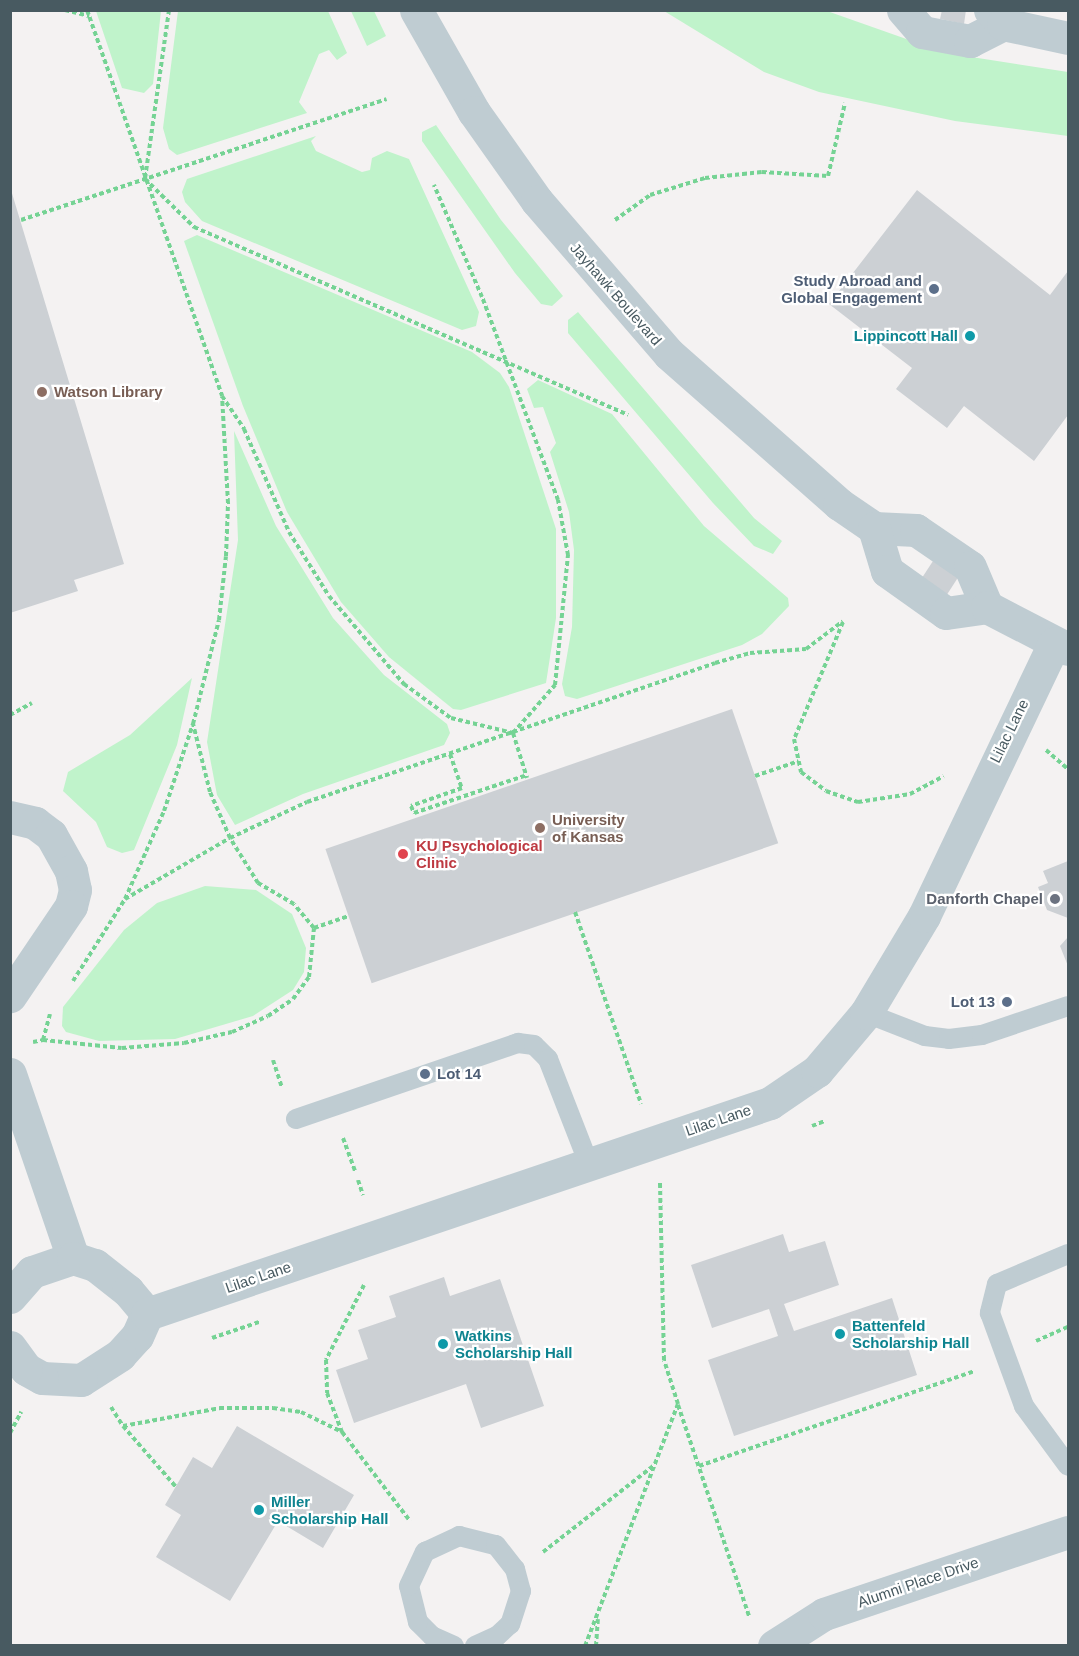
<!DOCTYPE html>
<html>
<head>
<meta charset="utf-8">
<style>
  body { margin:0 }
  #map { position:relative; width:1079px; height:1656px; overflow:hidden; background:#f4f2f2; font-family:Helvetica,sans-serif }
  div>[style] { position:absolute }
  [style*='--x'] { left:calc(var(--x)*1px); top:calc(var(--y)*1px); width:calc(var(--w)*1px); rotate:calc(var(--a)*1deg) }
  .green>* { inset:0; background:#c0f3cb }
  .building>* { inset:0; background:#ccd0d4; transform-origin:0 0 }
  .path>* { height:4px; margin-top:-2px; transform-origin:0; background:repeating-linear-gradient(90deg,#75d394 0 4.5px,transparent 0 7.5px) }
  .lane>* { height:20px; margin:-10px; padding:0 10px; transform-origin:10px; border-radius:10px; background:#bfccd2 }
  .street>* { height:33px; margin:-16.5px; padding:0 16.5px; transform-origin:16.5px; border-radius:16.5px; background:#bfccd2 }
  .dots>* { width:16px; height:16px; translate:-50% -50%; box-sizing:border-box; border:3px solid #fff; border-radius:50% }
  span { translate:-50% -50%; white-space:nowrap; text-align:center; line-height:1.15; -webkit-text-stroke:4.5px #fff; paint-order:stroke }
  .service-label { font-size:15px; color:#4e5e75; font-weight:700 }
  .right { translate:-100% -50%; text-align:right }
  .left { translate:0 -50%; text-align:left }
  .street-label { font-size:15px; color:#485a61 }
  .culture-label { font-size:15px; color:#0d838f; font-weight:700 }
  .education-label { font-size:15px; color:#785e54; font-weight:700 }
  .health-label { font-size:15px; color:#be3a42; font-weight:700 }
  .worship-label { font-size:15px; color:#5b616d; font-weight:700 }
  .frame { position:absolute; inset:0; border:12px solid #485a61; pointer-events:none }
</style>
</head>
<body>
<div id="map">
  <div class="green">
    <div style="clip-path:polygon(96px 11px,161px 11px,153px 84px,144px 93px,122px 88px)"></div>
    <div style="clip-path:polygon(178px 11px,328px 11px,347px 53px,337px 60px,329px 50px,319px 54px,299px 102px,307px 113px,177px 155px,169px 149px,163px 128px)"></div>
    <div style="clip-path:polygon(351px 11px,374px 11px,386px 36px,367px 46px)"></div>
    <div style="clip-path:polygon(664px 11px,827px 11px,946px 53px,1068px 72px,1068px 136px,955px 121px,819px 92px,764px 72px)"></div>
    <div style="clip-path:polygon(436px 125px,501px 220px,563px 296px,552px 306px,541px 304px,515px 273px,422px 141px,422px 132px)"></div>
    <div style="clip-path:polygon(316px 136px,311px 141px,316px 151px,362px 172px,370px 170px,372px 158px,387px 151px,409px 159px,479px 312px,476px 326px,462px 330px,202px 221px,185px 202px,182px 192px,187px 179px)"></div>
    <div style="clip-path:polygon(197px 235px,472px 352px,500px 373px,509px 387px,556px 529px,556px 618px,546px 683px,461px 710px,453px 709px,389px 657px,341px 602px,287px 512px,243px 406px,184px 241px)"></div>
    <div style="clip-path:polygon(578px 312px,754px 518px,782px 541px,773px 554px,754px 546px,713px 503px,568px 333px,568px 320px)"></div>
    <div style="clip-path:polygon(538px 380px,612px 414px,704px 526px,788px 598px,789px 606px,762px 634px,742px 645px,577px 699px,565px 696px,562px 684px,572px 627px,574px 550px,569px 512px,550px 452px,556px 443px,543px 407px,534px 408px,527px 389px)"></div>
    <div style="clip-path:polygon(234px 431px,276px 526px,333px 618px,384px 675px,447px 724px,450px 733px,444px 745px,303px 794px,235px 825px,217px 795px,207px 742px,238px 540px)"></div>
    <div style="clip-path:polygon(192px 678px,177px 745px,134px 850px,122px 853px,107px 847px,96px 822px,63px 791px,68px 772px,130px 735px)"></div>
    <div style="clip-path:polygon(205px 886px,256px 890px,292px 914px,306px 948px,304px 972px,293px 990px,253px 1016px,175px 1039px,99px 1041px,66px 1032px,62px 1026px,63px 1007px,124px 930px,157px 903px)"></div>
  </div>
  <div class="building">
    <div style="clip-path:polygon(942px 10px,966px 10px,964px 24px,940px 19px)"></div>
    <div style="clip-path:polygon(11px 190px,124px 564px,74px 580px,78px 591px,10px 613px)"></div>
    <div style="clip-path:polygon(917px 190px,1050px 295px,1068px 271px,1068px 415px,1034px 461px,964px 406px,947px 428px,896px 389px,912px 368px,829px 304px)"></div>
    <div style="left:933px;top:561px;width:30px;height:21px;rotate:33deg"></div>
    <div style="left:732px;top:709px;width:142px;height:430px;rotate:71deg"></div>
    <div style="clip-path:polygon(1068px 861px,1068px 918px,1047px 910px,1038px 887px,1048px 883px,1043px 871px)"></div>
    <div style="clip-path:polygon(1068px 937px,1068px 966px,1060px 946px)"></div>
    <div style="clip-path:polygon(783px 1234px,789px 1252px,825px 1241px,839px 1285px,784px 1304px,794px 1331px,892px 1298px,917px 1375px,734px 1436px,708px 1360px,778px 1336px,769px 1309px,712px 1328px,691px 1265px)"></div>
    <div style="clip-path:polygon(444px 1277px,450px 1296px,500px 1279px,544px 1406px,481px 1428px,466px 1384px,354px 1423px,336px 1370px,368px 1359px,358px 1330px,396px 1317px,389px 1296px)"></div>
    <div style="clip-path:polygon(237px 1426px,354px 1495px,323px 1548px,278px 1521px,230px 1601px,156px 1557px,181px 1515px,165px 1505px,193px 1457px,212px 1468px)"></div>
  </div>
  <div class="path">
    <div style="--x:65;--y:10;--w:25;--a:14"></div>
    <div style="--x:87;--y:10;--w:409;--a:70.7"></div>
    <div style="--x:222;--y:396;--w:40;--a:56"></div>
    <div style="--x:244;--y:429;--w:112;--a:66.4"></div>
    <div style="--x:289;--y:532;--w:75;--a:58"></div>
    <div style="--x:329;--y:596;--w:116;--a:49.6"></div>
    <div style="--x:404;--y:684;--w:58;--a:35.9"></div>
    <div style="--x:451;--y:718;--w:64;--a:13.6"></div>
    <div style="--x:513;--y:733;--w:64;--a:-48.8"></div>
    <div style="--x:555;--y:685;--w:131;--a:-84.3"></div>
    <div style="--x:568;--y:555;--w:56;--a:-100.3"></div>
    <div style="--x:558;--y:500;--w:217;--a:-110.5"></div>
    <div style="--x:482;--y:297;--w:122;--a:-113.2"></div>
    <div style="--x:169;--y:10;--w:171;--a:98.1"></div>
    <div style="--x:145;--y:179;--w:69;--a:44.4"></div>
    <div style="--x:194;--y:227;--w:473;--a:23.4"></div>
    <div style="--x:21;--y:220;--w:385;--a:-18.3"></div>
    <div style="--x:615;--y:220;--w:43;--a:-35.5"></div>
    <div style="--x:650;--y:195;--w:58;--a:-17.2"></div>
    <div style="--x:705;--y:178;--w:57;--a:-6"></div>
    <div style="--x:762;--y:172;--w:66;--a:3.5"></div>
    <div style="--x:828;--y:176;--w:75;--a:-76.9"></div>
    <div style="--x:843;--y:622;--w:127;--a:112.7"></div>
    <div style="--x:794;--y:739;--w:34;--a:78"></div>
    <div style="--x:801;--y:772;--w:31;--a:37"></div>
    <div style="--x:826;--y:791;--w:34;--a:19"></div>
    <div style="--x:858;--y:802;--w:53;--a:-8.7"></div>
    <div style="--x:910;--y:794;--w:38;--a:-28"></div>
    <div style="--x:10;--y:715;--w:25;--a:-29"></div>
    <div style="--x:513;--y:733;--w:47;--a:72.7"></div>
    <div style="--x:1046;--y:750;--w:29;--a:41"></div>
    <div style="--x:450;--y:754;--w:36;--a:71"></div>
    <div style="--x:462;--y:788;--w:54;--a:160.6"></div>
    <div style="--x:411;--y:806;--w:8;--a:67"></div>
    <div style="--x:414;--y:813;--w:119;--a:-18.6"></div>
    <div style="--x:755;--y:776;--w:46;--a:-18.8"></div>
    <div style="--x:125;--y:899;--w:121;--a:-30.2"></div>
    <div style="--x:230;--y:838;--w:85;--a:-25.1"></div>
    <div style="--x:307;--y:802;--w:431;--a:-18.8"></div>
    <div style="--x:715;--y:663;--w:36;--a:-16"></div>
    <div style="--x:750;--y:653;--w:56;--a:-4.1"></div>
    <div style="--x:806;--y:649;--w:46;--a:-37.1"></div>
    <div style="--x:575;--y:912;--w:203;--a:71"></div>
    <div style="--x:314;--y:928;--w:37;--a:-19"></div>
    <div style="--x:73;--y:981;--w:97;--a:-57.6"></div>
    <div style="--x:125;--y:899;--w:96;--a:-66.1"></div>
    <div style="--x:164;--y:811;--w:92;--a:-71.6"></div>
    <div style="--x:193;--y:724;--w:107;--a:-76"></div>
    <div style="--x:219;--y:620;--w:64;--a:-83.8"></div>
    <div style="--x:226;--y:556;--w:53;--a:-87.8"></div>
    <div style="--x:228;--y:503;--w:106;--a:-93.2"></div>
    <div style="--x:43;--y:1040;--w:79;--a:5.8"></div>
    <div style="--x:122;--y:1048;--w:62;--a:-4.6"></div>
    <div style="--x:184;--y:1043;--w:49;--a:-12.9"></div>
    <div style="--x:232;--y:1032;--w:39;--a:-24"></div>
    <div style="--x:268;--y:1016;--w:30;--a:-34"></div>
    <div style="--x:293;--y:999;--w:27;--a:-54"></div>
    <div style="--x:309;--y:977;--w:49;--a:-84.2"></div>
    <div style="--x:314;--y:928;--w:31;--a:-130"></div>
    <div style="--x:294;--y:904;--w:42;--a:-149.7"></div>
    <div style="--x:258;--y:883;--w:53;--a:-121.9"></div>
    <div style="--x:230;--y:838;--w:50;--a:-113.5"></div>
    <div style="--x:210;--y:792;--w:70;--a:-104"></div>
    <div style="--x:33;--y:1042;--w:10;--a:-11"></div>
    <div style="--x:43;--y:1040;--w:27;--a:-75"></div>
    <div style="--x:273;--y:1060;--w:29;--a:72"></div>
    <div style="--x:812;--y:1126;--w:14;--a:-21"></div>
    <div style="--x:343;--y:1138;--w:35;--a:70"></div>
    <div style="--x:358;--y:1180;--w:16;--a:72"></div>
    <div style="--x:364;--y:1285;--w:84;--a:116.9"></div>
    <div style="--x:326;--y:1360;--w:33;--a:88"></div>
    <div style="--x:327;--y:1393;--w:42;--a:69"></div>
    <div style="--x:342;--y:1432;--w:112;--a:52.6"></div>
    <div style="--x:212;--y:1338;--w:50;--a:-18.8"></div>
    <div style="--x:1036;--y:1341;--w:35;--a:-24"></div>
    <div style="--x:678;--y:1405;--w:223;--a:71.4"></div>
    <div style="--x:111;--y:1407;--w:22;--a:58"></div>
    <div style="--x:123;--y:1426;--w:99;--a:-10.5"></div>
    <div style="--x:220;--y:1408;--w:53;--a:0"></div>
    <div style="--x:273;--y:1408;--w:28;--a:8"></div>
    <div style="--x:301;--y:1412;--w:46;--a:26"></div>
    <div style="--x:123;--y:1426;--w:81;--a:49"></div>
    <div style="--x:10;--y:1433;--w:24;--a:-62"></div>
    <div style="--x:699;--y:1466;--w:292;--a:-19"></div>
    <div style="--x:543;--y:1552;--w:140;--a:-38"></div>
    <div style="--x:585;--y:1646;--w:259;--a:-69"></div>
    <div style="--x:678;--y:1404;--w:46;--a:-107.7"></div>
    <div style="--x:664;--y:1360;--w:177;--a:-91.3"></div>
    <div style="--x:596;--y:1646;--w:27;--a:-86"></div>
  </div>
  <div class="lane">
    <div style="--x:866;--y:1013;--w:63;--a:21.3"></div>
    <div style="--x:925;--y:1036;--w:24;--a:7"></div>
    <div style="--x:949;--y:1039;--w:33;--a:-7"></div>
    <div style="--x:982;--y:1035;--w:91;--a:-18.6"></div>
    <div style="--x:296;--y:1119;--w:235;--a:-18.9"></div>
    <div style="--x:518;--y:1043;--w:16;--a:7"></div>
    <div style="--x:534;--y:1045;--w:20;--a:45"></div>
    <div style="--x:548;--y:1059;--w:113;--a:68.7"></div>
    <div style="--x:1068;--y:1254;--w:77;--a:157.1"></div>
    <div style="--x:997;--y:1284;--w:30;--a:104"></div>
    <div style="--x:990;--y:1313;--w:99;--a:69.9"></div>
    <div style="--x:1024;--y:1406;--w:74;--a:53.7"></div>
    <div style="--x:454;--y:1646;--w:24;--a:-156"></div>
    <div style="--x:432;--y:1636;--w:20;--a:-135"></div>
    <div style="--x:418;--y:1622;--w:37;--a:-104"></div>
    <div style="--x:409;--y:1586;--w:38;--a:-65"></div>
    <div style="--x:425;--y:1552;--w:38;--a:-25"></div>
    <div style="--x:459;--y:1536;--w:38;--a:14"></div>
    <div style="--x:496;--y:1545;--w:31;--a:52"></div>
    <div style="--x:515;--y:1569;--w:23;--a:75"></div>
    <div style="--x:521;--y:1591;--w:35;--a:108"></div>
    <div style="--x:510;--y:1624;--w:18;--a:137"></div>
    <div style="--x:497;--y:1636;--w:24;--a:156"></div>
  </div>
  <div class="street">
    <div style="--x:416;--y:10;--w:117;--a:60.4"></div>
    <div style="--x:474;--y:112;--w:109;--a:54.7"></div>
    <div style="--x:537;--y:201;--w:202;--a:49.2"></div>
    <div style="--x:669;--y:354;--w:227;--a:41.4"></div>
    <div style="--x:839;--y:504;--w:42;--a:34.4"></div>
    <div style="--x:874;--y:528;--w:42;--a:2.7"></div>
    <div style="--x:916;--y:530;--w:65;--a:34.4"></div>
    <div style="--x:970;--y:567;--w:43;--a:67"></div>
    <div style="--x:903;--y:10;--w:29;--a:49"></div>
    <div style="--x:922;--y:32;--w:49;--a:10.6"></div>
    <div style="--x:970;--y:41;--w:37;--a:-27"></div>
    <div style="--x:990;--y:10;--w:19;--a:47"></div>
    <div style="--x:1003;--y:24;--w:66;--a:12.2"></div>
    <div style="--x:874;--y:528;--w:45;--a:73.2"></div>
    <div style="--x:887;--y:571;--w:72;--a:35.4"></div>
    <div style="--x:946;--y:613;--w:41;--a:-8.3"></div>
    <div style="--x:987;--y:607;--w:91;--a:27.4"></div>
    <div style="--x:10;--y:817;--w:26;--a:13"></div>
    <div style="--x:35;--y:823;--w:20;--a:37"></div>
    <div style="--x:51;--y:835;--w:41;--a:60.9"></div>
    <div style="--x:71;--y:871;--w:19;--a:78"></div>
    <div style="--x:75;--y:890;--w:16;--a:104"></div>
    <div style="--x:71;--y:906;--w:109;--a:124.1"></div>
    <div style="--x:10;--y:1074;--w:194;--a:71.1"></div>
    <div style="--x:10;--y:1297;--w:33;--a:-49"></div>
    <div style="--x:32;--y:1272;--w:43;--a:-18.9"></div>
    <div style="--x:73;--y:1258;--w:23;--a:18"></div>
    <div style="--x:95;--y:1265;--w:42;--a:38.2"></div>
    <div style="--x:128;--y:1291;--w:30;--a:50"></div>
    <div style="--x:147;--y:1314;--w:24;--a:114"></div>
    <div style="--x:137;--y:1336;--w:25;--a:132"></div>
    <div style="--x:120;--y:1355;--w:46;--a:147.3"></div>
    <div style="--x:81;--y:1380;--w:39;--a:-177"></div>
    <div style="--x:42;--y:1378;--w:18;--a:-151"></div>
    <div style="--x:26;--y:1369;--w:27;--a:-126"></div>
    <div style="--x:147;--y:1314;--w:658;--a:-18.71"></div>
    <div style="--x:770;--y:1103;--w:57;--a:-34.2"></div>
    <div style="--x:817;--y:1071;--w:76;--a:-49.8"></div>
    <div style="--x:866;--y:1013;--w:113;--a:-59.1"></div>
    <div style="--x:924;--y:916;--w:302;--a:-64.5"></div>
    <div style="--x:774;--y:1646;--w:59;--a:-32.6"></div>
    <div style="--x:824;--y:1614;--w:257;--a:-18.6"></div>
  </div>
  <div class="dots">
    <div style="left:934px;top:289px;background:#5c6f8a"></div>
    <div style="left:970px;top:336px;background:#0f9aa8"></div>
    <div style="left:42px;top:392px;background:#8d6e63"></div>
    <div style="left:540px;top:828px;background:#8d6e63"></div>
    <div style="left:403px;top:854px;background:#e0444e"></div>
    <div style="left:1055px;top:899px;background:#6b7280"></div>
    <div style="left:1007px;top:1002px;background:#5c6f8a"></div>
    <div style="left:425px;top:1074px;background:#5c6f8a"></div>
    <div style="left:840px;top:1334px;background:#0f9aa8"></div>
    <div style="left:443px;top:1344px;background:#0f9aa8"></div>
    <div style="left:259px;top:1510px;background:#0f9aa8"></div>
  </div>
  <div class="service-label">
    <span class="right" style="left:922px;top:289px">Study Abroad and<br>Global Engagement</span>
    <span class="right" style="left:995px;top:1002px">Lot 13</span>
    <span class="left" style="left:437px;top:1074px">Lot 14</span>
  </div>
  <div class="street-label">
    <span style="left:616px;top:294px;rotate:49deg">Jayhawk Boulevard</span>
    <span style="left:1009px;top:731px;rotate:-64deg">Lilac Lane</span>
    <span style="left:718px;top:1120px;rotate:-19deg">Lilac Lane</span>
    <span style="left:258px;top:1277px;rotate:-19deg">Lilac Lane</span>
    <span style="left:918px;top:1582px;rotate:-19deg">Alumni Place Drive</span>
  </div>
  <div class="culture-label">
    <span class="right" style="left:958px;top:336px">Lippincott Hall</span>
    <span class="left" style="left:852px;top:1334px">Battenfeld<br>Scholarship Hall</span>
    <span class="left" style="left:455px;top:1344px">Watkins<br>Scholarship Hall</span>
    <span class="left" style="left:271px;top:1510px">Miller<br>Scholarship Hall</span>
  </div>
  <div class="education-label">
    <span class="left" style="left:54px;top:392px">Watson Library</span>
    <span class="left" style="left:552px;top:828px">University<br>of Kansas</span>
  </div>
  <div class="health-label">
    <span class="left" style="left:416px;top:854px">KU Psychological<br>Clinic</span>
  </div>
  <div class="worship-label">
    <span class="right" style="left:1043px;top:899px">Danforth Chapel</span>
  </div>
  <div class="frame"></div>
</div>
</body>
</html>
